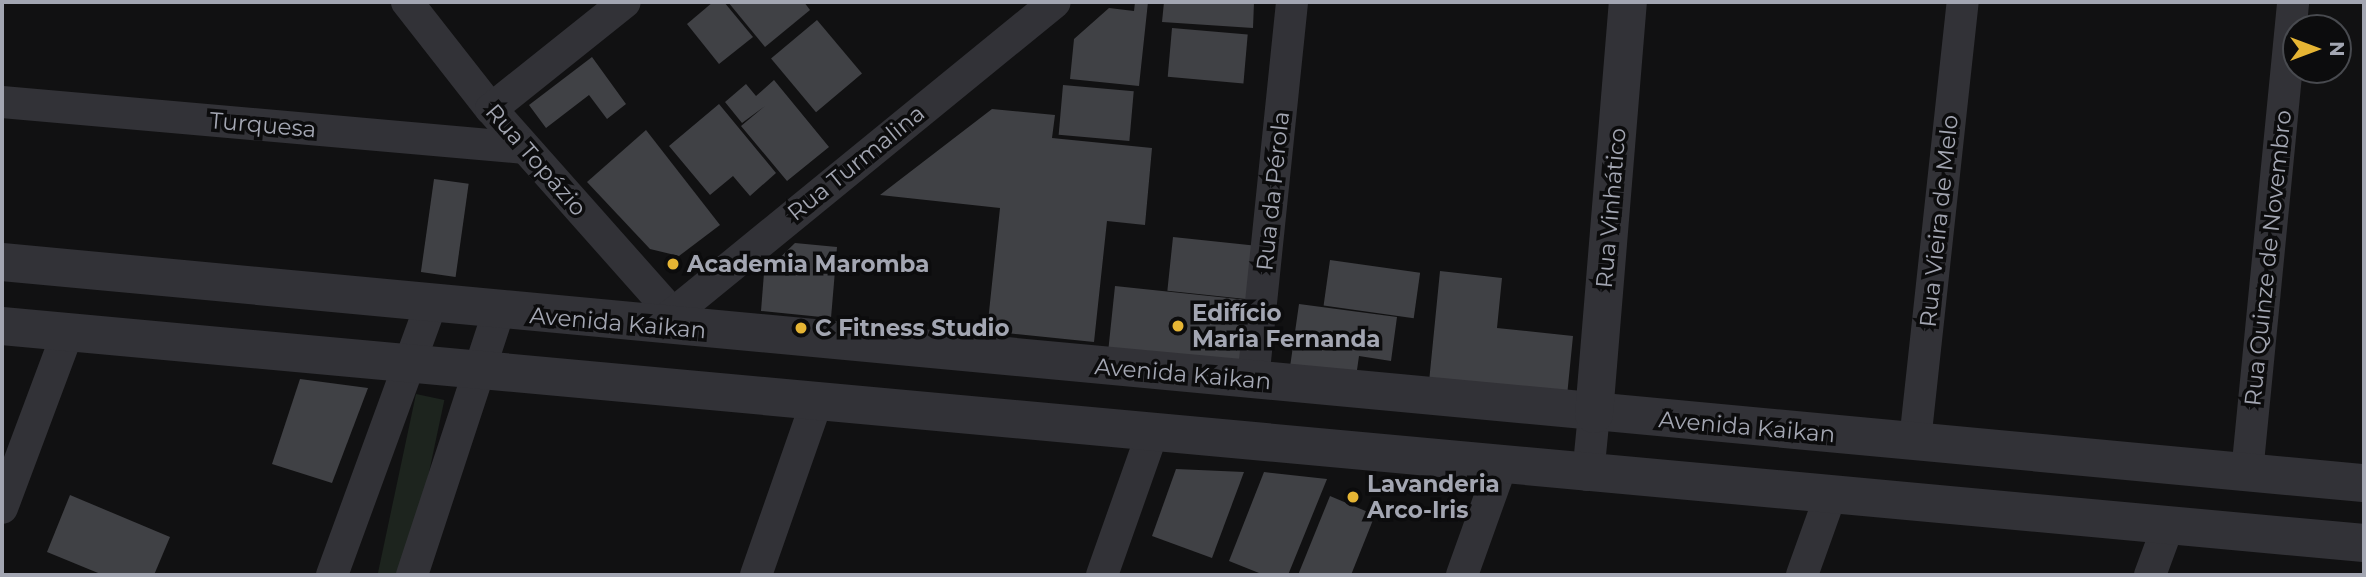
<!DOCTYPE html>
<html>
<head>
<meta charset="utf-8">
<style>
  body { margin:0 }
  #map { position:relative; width:2366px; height:577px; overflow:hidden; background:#111112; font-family:Montserrat,sans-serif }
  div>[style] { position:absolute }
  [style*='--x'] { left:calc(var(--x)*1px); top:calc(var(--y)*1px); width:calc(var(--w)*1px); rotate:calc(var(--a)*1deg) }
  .green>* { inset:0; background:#1d241e; transform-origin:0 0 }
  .building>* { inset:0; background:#404145; transform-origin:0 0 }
  .minor>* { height:32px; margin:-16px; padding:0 16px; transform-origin:16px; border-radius:16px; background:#323237 }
  .tertiary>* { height:38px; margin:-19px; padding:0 19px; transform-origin:19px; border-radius:19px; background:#323237 }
  .dots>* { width:19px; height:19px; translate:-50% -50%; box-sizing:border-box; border:4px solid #0c0c0d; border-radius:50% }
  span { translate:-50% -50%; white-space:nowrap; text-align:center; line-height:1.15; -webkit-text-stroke:7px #0c0c0d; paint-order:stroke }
  .street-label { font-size:23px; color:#a3a6b2 }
  .poi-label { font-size:23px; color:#a3a6b2; font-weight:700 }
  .left { translate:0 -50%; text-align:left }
  .frame { position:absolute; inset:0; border:4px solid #a3a6b2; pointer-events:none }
  .north { position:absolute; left:2282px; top:14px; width:70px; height:70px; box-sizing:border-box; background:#0c0c0d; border:2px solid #484a4f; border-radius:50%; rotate:90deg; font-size:19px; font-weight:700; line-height:28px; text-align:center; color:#a3a6b2 }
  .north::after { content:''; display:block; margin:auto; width:24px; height:32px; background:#e6b534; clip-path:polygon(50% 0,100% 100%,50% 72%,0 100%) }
</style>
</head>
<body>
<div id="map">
  <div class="green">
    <div style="left:416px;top:394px;width:29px;height:192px;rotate:12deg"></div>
  </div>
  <div class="building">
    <div style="clip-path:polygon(713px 2px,724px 2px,753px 37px,719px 64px,687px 24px)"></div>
    <div style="clip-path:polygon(728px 2px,804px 2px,810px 10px,765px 47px)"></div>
    <div style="clip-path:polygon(1135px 2px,1148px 2px,1139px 86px,1070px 79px,1074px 39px,1109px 8px,1134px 11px)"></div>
    <div style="clip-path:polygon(1164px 2px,1254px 2px,1253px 28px,1162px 22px)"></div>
    <div style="left:817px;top:20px;width:70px;height:60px;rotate:50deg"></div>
    <div style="left:1172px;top:28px;width:76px;height:49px;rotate:5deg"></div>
    <div style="clip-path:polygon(592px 57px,626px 104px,607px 119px,589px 95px,546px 128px,529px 105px)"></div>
    <div style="clip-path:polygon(774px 80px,829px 147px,787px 181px,741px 126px,765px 106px,742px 123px,725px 102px,746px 84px,756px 96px)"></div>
    <div style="left:1063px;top:85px;width:71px;height:50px;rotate:5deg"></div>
    <div style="clip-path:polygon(719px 104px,776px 173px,750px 196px,733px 176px,710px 195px,669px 146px)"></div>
    <div style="clip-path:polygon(992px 109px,1055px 115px,1052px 138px,1152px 148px,1145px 225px,1107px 221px,1094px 342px,987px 331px,1000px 208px,880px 195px)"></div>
    <div style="clip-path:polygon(646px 130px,720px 225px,679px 256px,650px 249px,587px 182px)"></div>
    <div style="left:434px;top:179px;width:35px;height:94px;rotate:8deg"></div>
    <div style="left:1173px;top:237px;width:81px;height:54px;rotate:6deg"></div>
    <div style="clip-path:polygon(795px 243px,837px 247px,831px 318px,761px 311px,764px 273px)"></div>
    <div style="left:1330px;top:260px;width:91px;height:46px;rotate:8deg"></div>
    <div style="clip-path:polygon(1440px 271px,1502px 278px,1497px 328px,1573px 336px,1567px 396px,1429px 382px)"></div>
    <div style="left:1115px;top:286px;width:133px;height:66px;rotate:6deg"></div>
    <div style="clip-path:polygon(1299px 304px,1397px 317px,1391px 361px,1359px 356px,1356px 377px,1290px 367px)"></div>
    <div style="clip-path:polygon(300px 379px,368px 388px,332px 483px,272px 464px)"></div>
    <div style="clip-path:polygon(1176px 469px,1244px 472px,1212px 558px,1152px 536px)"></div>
    <div style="clip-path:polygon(1264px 472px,1327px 479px,1288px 575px,1264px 575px,1229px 561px)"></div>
    <div style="clip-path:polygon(70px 495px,170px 537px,154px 575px,103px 575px,47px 552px)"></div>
    <div style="clip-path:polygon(1330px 496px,1375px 515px,1351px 575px,1298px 575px)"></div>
  </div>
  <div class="minor">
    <div style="--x:407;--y:2;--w:136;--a:51.9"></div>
    <div style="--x:491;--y:109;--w:273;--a:48.4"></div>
    <div style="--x:2;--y:102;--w:525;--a:5.03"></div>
    <div style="--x:491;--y:109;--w:171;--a:-38.6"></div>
    <div style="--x:658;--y:326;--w:512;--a:-39.22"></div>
    <div style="--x:1253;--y:380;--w:380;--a:-84.1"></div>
    <div style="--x:1915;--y:441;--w:442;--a:-83.8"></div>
    <div style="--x:2247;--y:473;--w:473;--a:-84.4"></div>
    <div style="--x:1588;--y:475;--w:61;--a:-84.4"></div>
    <div style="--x:2;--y:508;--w:186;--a:-69.5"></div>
    <div style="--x:332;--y:575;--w:288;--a:-69.9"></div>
    <div style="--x:412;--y:575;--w:276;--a:-71.8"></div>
    <div style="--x:756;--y:575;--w:184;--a:-70.7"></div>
    <div style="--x:1102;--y:575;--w:153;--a:-70.5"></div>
    <div style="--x:1462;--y:575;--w:116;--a:-70.3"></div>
    <div style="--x:1802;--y:575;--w:83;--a:-70.3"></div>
    <div style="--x:2150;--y:575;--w:52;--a:-69.8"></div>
  </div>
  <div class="tertiary">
    <div style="--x:2;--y:262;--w:2372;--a:5.35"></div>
    <div style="--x:2;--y:326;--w:2372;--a:5.25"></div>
    <div style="--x:1594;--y:414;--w:413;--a:-85.3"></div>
  </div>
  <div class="dots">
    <div style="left:673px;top:264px;background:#e6b534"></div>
    <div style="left:1178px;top:326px;background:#e6b534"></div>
    <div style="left:801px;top:328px;background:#e6b534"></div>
    <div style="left:1353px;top:497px;background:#e6b534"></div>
  </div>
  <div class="street-label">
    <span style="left:263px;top:125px;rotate:5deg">Turquesa</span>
    <span style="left:536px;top:160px;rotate:49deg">Rua Topázio</span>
    <span style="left:856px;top:163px;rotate:-39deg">Rua Turmalina</span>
    <span style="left:1273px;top:191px;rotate:-84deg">Rua da Pérola</span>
    <span style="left:1611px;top:208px;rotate:-85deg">Rua Vinhático</span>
    <span style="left:1939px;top:221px;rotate:-84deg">Rua Vieira de Melo</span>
    <span style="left:2268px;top:258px;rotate:-84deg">Rua Quinze de Novembro</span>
    <span style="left:618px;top:323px;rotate:5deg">Avenida Kaikan</span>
    <span style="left:1183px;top:374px;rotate:5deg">Avenida Kaikan</span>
    <span style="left:1747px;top:427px;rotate:5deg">Avenida Kaikan</span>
  </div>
  <div class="poi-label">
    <span class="left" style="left:687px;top:264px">Academia Maromba</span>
    <span class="left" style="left:1192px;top:326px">Edifício<br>Maria Fernanda</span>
    <span class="left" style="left:815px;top:328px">C Fitness Studio</span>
    <span class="left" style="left:1367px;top:497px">Lavanderia<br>Arco-Iris</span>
  </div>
  <div class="frame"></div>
  <div class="north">N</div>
</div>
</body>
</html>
